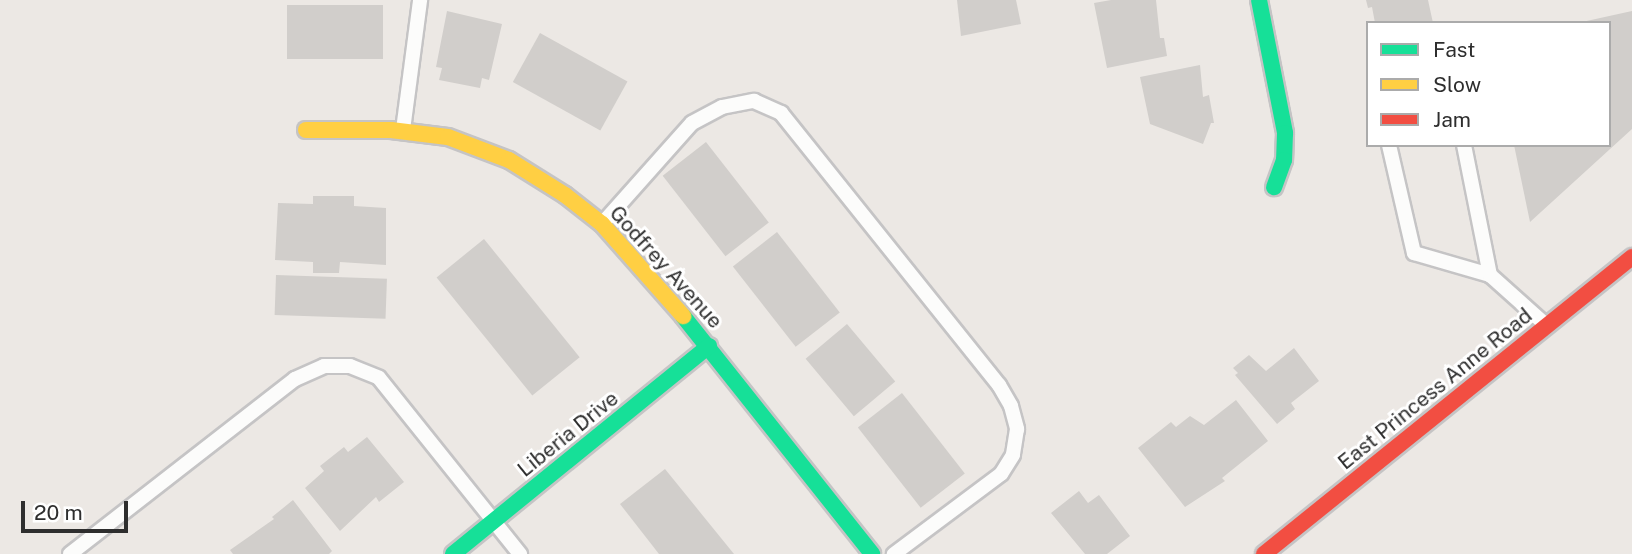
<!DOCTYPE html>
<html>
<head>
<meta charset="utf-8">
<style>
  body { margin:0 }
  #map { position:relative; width:1632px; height:554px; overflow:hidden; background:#ece8e4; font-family:"Public Sans",sans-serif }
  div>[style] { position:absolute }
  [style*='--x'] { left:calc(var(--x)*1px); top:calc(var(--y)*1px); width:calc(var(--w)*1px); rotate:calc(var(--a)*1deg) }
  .building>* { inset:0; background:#d1cecb; transform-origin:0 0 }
  .roads { filter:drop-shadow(2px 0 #c5c4c5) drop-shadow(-2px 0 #c5c4c5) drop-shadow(0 2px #c5c4c5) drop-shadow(0 -2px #c5c4c5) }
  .lane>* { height:14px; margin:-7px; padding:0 7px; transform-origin:7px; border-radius:7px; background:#fcfcfb }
  .fast>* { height:16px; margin:-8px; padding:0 8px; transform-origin:8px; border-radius:8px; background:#16e098 }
  .slow>* { height:16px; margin:-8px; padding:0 8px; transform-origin:8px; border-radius:8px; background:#ffcf43 }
  .jam>* { height:16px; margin:-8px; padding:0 8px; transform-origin:8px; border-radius:8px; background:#f24e42 }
  span { translate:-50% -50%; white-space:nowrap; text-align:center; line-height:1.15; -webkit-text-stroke:6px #fff; paint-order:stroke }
  .street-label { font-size:21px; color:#2e2e2e }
  .legend { position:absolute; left:1366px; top:21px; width:245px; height:126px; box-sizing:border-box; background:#fff; border:2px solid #ababab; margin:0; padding:9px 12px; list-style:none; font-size:21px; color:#2e2e2e }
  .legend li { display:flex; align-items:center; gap:14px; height:35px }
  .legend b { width:35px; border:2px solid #ababab }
  .scale { position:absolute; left:21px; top:501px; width:107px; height:32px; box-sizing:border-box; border:4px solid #2e2e2e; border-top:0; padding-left:9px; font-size:21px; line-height:24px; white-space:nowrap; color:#2e2e2e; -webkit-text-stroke:5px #fff; paint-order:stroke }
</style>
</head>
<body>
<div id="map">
  <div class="building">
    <div style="clip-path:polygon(957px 0,1016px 0,1021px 24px,961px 36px)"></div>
    <div style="clip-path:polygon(1111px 0,1156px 0,1160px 38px,1164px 38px,1167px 56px,1107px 68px,1094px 3px)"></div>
    <div style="clip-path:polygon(1366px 0,1428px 0,1433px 23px,1375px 23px,1372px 7px,1368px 8px)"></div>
    <div style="left:287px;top:5px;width:96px;height:54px"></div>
    <div style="clip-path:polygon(447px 11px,502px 24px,489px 80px,482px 78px,480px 88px,439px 80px,442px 68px,436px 67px)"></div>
    <div style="clip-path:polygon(1632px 11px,1632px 129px,1530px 222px,1514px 145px,1609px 145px,1609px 23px,1582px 22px)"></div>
    <div style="left:540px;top:33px;width:100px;height:56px;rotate:29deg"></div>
    <div style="clip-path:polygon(1200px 65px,1203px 97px,1209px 95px,1214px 123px,1211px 123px,1203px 144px,1150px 124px,1140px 77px)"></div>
    <div style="left:706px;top:142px;width:102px;height:55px;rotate:52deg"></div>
    <div style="clip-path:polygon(313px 196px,354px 196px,354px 206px,386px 208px,386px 265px,340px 262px,339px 273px,313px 273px,313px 262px,275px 260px,278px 203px,313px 204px)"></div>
    <div style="left:777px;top:232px;width:102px;height:56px;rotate:52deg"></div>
    <div style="left:484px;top:239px;width:152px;height:61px;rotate:51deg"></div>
    <div style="left:276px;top:275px;width:111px;height:40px;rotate:2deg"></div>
    <div style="left:847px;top:324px;width:75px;height:54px;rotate:50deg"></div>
    <div style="clip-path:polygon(1294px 348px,1319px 381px,1291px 403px,1295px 409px,1277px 424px,1235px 375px,1238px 373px,1233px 368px,1249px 355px,1266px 371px)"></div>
    <div style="left:902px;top:393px;width:102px;height:56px;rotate:52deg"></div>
    <div style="clip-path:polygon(1236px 400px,1268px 441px,1222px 478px,1225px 481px,1185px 507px,1138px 448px,1171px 422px,1176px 427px,1190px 416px,1204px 425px)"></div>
    <div style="clip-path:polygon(367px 437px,404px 482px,379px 502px,376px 497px,340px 531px,305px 488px,324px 471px,320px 466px,344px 447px,348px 452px)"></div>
    <div style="clip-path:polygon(665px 469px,734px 554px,659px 554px,620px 504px)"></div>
    <div style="clip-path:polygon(1079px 491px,1088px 503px,1099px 495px,1130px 536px,1107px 554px,1085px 554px,1051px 513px)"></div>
    <div style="clip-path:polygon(293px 500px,332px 551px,329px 554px,233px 554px,230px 550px,274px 519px,272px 517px)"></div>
  </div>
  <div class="roads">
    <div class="lane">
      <div style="--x:403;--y:130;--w:131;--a:-82.5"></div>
      <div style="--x:1389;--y:145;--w:111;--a:77"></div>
      <div style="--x:1414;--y:253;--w:79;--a:16.1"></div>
      <div style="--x:1490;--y:275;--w:75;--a:41.8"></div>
      <div style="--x:1464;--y:145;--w:133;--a:78.7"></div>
      <div style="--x:602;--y:224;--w:135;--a:-48.3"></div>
      <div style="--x:692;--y:123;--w:34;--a:-28"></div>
      <div style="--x:722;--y:107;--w:33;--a:-11"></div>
      <div style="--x:754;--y:101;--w:30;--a:24"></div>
      <div style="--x:781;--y:113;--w:349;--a:51.3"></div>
      <div style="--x:999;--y:385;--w:24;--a:60"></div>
      <div style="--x:1011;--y:406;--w:24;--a:75"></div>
      <div style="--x:1017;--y:429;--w:26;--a:99"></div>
      <div style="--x:1013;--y:455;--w:22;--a:122"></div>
      <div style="--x:1001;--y:474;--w:134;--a:143.2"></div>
      <div style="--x:70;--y:554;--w:285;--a:-37.9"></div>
      <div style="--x:295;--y:379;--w:32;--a:-24"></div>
      <div style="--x:324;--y:366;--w:26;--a:0"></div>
      <div style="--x:350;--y:366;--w:31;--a:22"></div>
      <div style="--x:379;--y:378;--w:226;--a:51.3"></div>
    </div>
    <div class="fast">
      <div style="--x:1259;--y:0;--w:136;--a:78.9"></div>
      <div style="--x:1285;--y:133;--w:27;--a:92"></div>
      <div style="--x:1284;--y:160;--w:29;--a:110"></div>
      <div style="--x:683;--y:316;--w:304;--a:51.5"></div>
      <div style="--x:453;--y:554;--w:330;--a:-39.1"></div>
    </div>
    <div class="slow">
      <div style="--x:306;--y:130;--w:85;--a:0"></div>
      <div style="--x:391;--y:130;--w:57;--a:7"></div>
      <div style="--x:448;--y:137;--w:65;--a:20.7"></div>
      <div style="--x:509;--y:160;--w:66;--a:32"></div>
      <div style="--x:565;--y:195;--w:47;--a:38.1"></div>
      <div style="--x:602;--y:224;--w:123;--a:48.6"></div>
    </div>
    <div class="jam">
      <div style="--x:1264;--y:554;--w:473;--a:-38.9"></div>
    </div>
  </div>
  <div class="street-label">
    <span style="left:666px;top:267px;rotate:48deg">Godfrey Avenue</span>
    <span style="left:1435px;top:389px;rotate:-39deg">East Princess Anne Road</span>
    <span style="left:568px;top:434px;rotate:-39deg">Liberia Drive</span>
  </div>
  <ul class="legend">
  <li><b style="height:9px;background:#16e098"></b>Fast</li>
  <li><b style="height:9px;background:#ffcf43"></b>Slow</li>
  <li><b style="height:9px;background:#f24e42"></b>Jam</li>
  </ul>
  <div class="scale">20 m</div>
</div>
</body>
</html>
